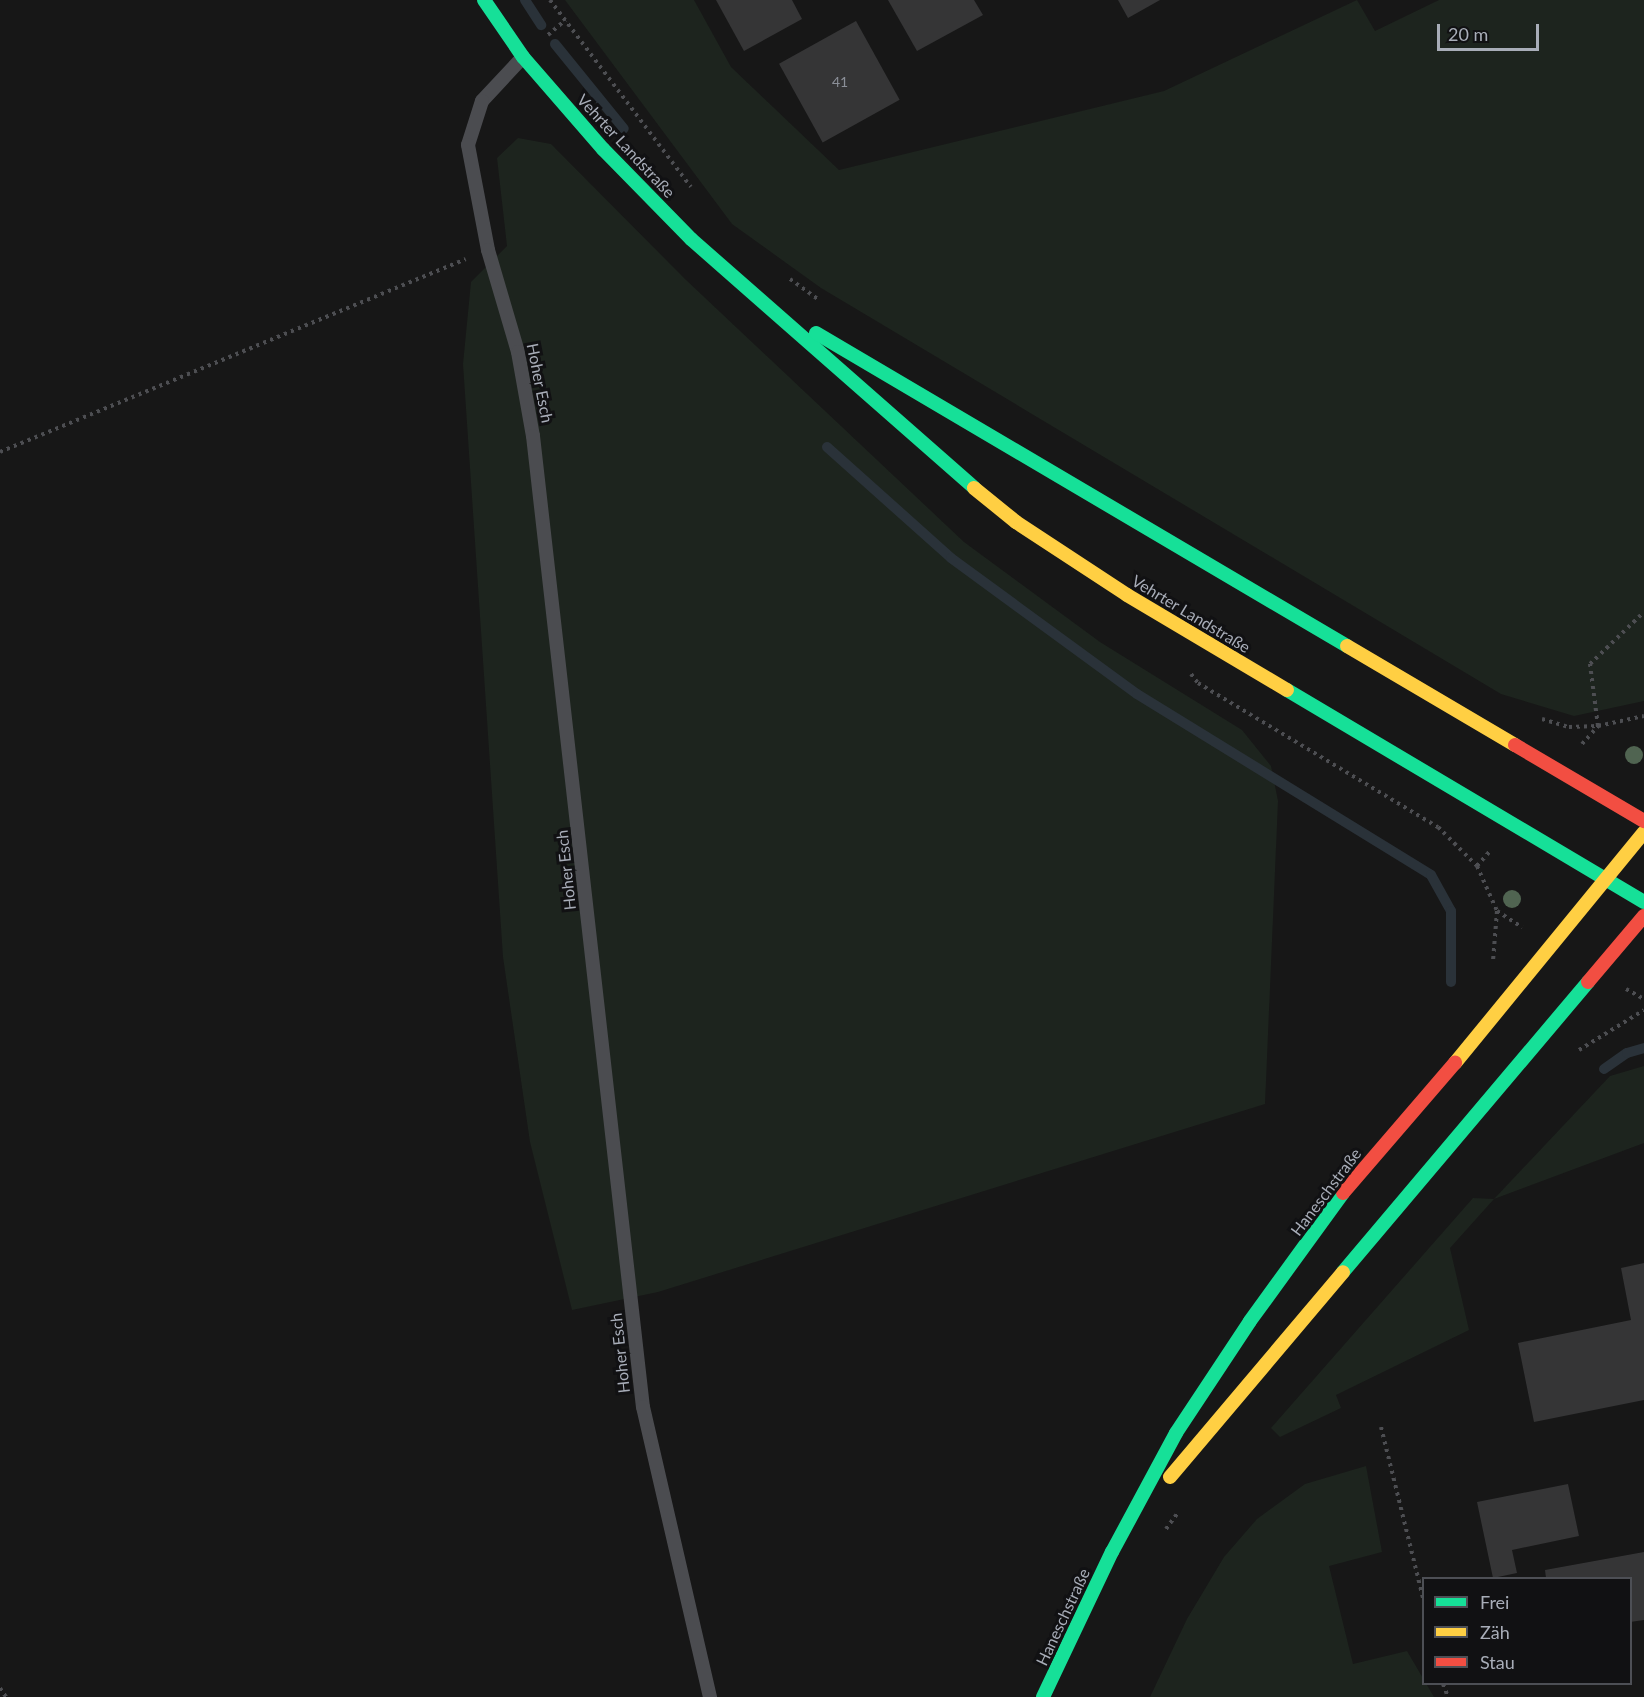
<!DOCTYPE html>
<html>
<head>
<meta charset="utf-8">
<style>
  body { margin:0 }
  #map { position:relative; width:1644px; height:1697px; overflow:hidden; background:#171717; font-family:Lato,sans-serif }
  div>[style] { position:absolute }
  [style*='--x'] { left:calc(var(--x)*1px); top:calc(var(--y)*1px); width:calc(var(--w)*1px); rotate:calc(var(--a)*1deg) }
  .green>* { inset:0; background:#1d241e }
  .stream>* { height:10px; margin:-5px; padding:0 5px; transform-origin:5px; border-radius:5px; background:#2a3239 }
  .building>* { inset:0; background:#353536; transform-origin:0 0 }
  .path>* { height:4px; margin-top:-2px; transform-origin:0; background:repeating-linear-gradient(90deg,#4d4e52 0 3px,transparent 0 7.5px) }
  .lane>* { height:14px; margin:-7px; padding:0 7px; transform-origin:7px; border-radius:7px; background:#4b4c50 }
  .fast>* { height:14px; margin:-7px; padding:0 7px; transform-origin:7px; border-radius:7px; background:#16e098 }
  .slow>* { height:14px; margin:-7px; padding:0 7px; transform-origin:7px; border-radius:7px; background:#ffcf43 }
  .jam>* { height:14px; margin:-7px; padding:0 7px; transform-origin:7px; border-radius:7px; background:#f24e42 }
  .trees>* { width:18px; height:18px; margin:-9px; border-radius:50%; background:#506451 }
  span { translate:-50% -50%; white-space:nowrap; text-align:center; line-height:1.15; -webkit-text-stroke:6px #111113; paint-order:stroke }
  .number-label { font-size:14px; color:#8b8f98 }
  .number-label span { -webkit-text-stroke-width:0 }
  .street-label { font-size:16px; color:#a8adb8 }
  .legend { position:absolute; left:1422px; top:1577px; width:210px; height:108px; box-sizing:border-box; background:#111113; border:2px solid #4d4f55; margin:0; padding:8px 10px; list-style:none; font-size:18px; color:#a8adb8 }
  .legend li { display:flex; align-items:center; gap:12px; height:30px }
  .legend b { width:30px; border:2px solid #4d4f55 }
  .scale { position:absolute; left:1437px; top:24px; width:102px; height:27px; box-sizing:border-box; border:3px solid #a8adb8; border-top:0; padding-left:8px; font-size:18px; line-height:21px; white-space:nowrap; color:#a8adb8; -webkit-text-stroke:4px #111113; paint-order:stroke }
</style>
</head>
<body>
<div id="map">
  <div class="green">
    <div style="clip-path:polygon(565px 0,694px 0,731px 67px,839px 170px,1164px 91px,1357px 0,1375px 31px,1439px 0,1644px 0,1644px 701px,1574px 716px,1501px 694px,821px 288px,732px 224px)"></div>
    <div style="clip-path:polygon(518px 138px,551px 144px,685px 279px,964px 542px,1100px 642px,1242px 730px,1271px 766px,1278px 801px,1265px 1104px,658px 1292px,572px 1310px,530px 1142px,503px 957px,463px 364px,471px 282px,507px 246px,497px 158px)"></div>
    <div style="clip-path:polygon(1644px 1066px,1644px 1143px,1494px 1199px,1450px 1248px,1469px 1330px,1336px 1395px,1341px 1408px,1280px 1437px,1271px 1428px,1473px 1198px,1494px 1199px,1610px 1076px)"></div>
    <div style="clip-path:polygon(1366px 1466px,1382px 1552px,1329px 1566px,1353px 1664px,1407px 1651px,1434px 1697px,1150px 1697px,1187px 1619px,1224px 1557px,1257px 1519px,1305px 1484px)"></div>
  </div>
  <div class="stream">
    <div style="--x:525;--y:0;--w:30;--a:57"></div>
    <div style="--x:555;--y:44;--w:109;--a:50.9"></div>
    <div style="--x:827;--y:447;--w:166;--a:41.8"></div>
    <div style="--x:951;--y:558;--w:230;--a:36.2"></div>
    <div style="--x:1137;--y:694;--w:345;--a:31.6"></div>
    <div style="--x:1431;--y:875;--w:41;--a:60.9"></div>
    <div style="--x:1451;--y:911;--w:71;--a:90"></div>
    <div style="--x:1604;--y:1069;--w:28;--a:-35"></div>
    <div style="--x:1627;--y:1053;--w:18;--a:-16"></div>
  </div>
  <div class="building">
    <div style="clip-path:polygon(716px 0,792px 0,802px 19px,744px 51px)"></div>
    <div style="clip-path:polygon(888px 0,974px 0,983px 15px,917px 51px)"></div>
    <div style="clip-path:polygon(1118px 0,1160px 0,1128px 18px)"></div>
    <div style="left:856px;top:21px;width:90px;height:88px;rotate:61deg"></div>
    <div style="clip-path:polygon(1644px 1263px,1644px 1400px,1534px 1422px,1518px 1343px,1631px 1320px,1621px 1268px)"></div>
    <div style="clip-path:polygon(1568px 1484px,1579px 1536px,1512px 1550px,1517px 1573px,1493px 1578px,1477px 1502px)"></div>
    <div style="clip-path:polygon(1644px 1552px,1644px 1620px,1630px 1622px,1630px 1578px,1546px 1578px,1545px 1570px)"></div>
  </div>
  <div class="path">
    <div style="--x:550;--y:0;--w:234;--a:53"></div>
    <div style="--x:548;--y:35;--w:23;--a:-41"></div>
    <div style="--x:790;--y:279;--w:34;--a:36"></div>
    <div style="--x:0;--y:452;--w:504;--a:-22.5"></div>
    <div style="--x:1191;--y:674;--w:11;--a:52"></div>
    <div style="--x:1198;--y:683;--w:280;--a:31"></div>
    <div style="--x:1438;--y:827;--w:55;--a:45"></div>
    <div style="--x:1477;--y:866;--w:49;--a:66"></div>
    <div style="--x:1497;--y:911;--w:50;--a:94.6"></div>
    <div style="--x:1542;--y:719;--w:28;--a:17"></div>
    <div style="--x:1569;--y:727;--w:29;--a:-2"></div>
    <div style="--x:1598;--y:726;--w:47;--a:-12.3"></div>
    <div style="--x:1582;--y:744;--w:24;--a:-48"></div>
    <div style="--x:1598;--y:726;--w:63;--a:-97.4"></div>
    <div style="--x:1590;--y:664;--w:75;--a:-43.9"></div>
    <div style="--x:1477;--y:866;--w:21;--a:-49"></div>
    <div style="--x:1497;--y:911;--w:30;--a:33"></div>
    <div style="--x:1626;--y:989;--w:21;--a:29"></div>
    <div style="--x:1579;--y:1050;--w:76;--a:-31.6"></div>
    <div style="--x:1381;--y:1427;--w:180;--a:76.2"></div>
    <div style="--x:1166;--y:1529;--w:22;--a:-54"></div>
    <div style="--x:1443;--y:1684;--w:14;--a:69"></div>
    <div style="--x:0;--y:1688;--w:11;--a:56"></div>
  </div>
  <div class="lane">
    <div style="--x:523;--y:57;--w:60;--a:133"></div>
    <div style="--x:482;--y:101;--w:46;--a:107.7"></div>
    <div style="--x:468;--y:145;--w:107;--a:79.2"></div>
    <div style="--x:488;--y:250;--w:106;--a:73.6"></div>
    <div style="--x:518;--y:352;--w:85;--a:79.9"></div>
    <div style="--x:533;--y:436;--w:977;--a:83.54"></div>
    <div style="--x:643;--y:1407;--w:298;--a:77"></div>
  </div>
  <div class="fast">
    <div style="--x:484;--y:0;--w:69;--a:55.6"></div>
    <div style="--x:523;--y:57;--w:122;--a:49"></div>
    <div style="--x:603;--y:149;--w:126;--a:45.6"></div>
    <div style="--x:691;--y:239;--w:377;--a:41.3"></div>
    <div style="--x:816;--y:333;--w:616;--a:30.52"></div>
    <div style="--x:1287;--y:690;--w:415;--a:30.7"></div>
    <div style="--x:1343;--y:1272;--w:380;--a:-49.8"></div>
    <div style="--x:1043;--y:1697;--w:161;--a:-64.6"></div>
    <div style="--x:1112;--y:1552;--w:135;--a:-61.7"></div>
    <div style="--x:1176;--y:1433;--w:134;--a:-56.5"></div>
    <div style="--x:1250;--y:1321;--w:158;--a:-54"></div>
  </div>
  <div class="slow">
    <div style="--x:974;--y:488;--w:54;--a:39"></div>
    <div style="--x:1016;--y:522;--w:133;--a:33.3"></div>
    <div style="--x:1127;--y:595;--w:186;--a:30.7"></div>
    <div style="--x:1347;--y:646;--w:195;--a:30.5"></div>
    <div style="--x:1455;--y:1063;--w:298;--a:-50.7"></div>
    <div style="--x:1170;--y:1477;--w:268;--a:-49.8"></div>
  </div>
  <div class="jam">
    <div style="--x:1515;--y:745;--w:150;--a:30.5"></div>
    <div style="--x:1588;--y:982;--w:87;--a:-49.7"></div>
    <div style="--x:1343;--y:1193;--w:172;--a:-49.3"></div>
  </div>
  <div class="trees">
    <div style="left:1634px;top:755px"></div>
    <div style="left:1512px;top:899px"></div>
  </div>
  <div class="number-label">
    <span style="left:840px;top:82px">41</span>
  </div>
  <div class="street-label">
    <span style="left:626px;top:146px;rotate:47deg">Vehrter Landstraße</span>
    <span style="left:540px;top:383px;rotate:79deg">Hoher Esch</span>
    <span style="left:1191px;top:614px;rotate:31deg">Vehrter Landstraße</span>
    <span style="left:566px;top:870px;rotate:-96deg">Hoher Esch</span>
    <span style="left:1326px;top:1192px;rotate:-53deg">Haneschstraße</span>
    <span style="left:620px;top:1353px;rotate:-96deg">Hoher Esch</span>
    <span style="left:1063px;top:1617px;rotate:-65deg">Haneschstraße</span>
  </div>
  <ul class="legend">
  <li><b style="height:8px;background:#16e098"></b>Frei</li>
  <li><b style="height:8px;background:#ffcf43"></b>Zäh</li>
  <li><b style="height:8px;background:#f24e42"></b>Stau</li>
  </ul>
  <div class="scale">20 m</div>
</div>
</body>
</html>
